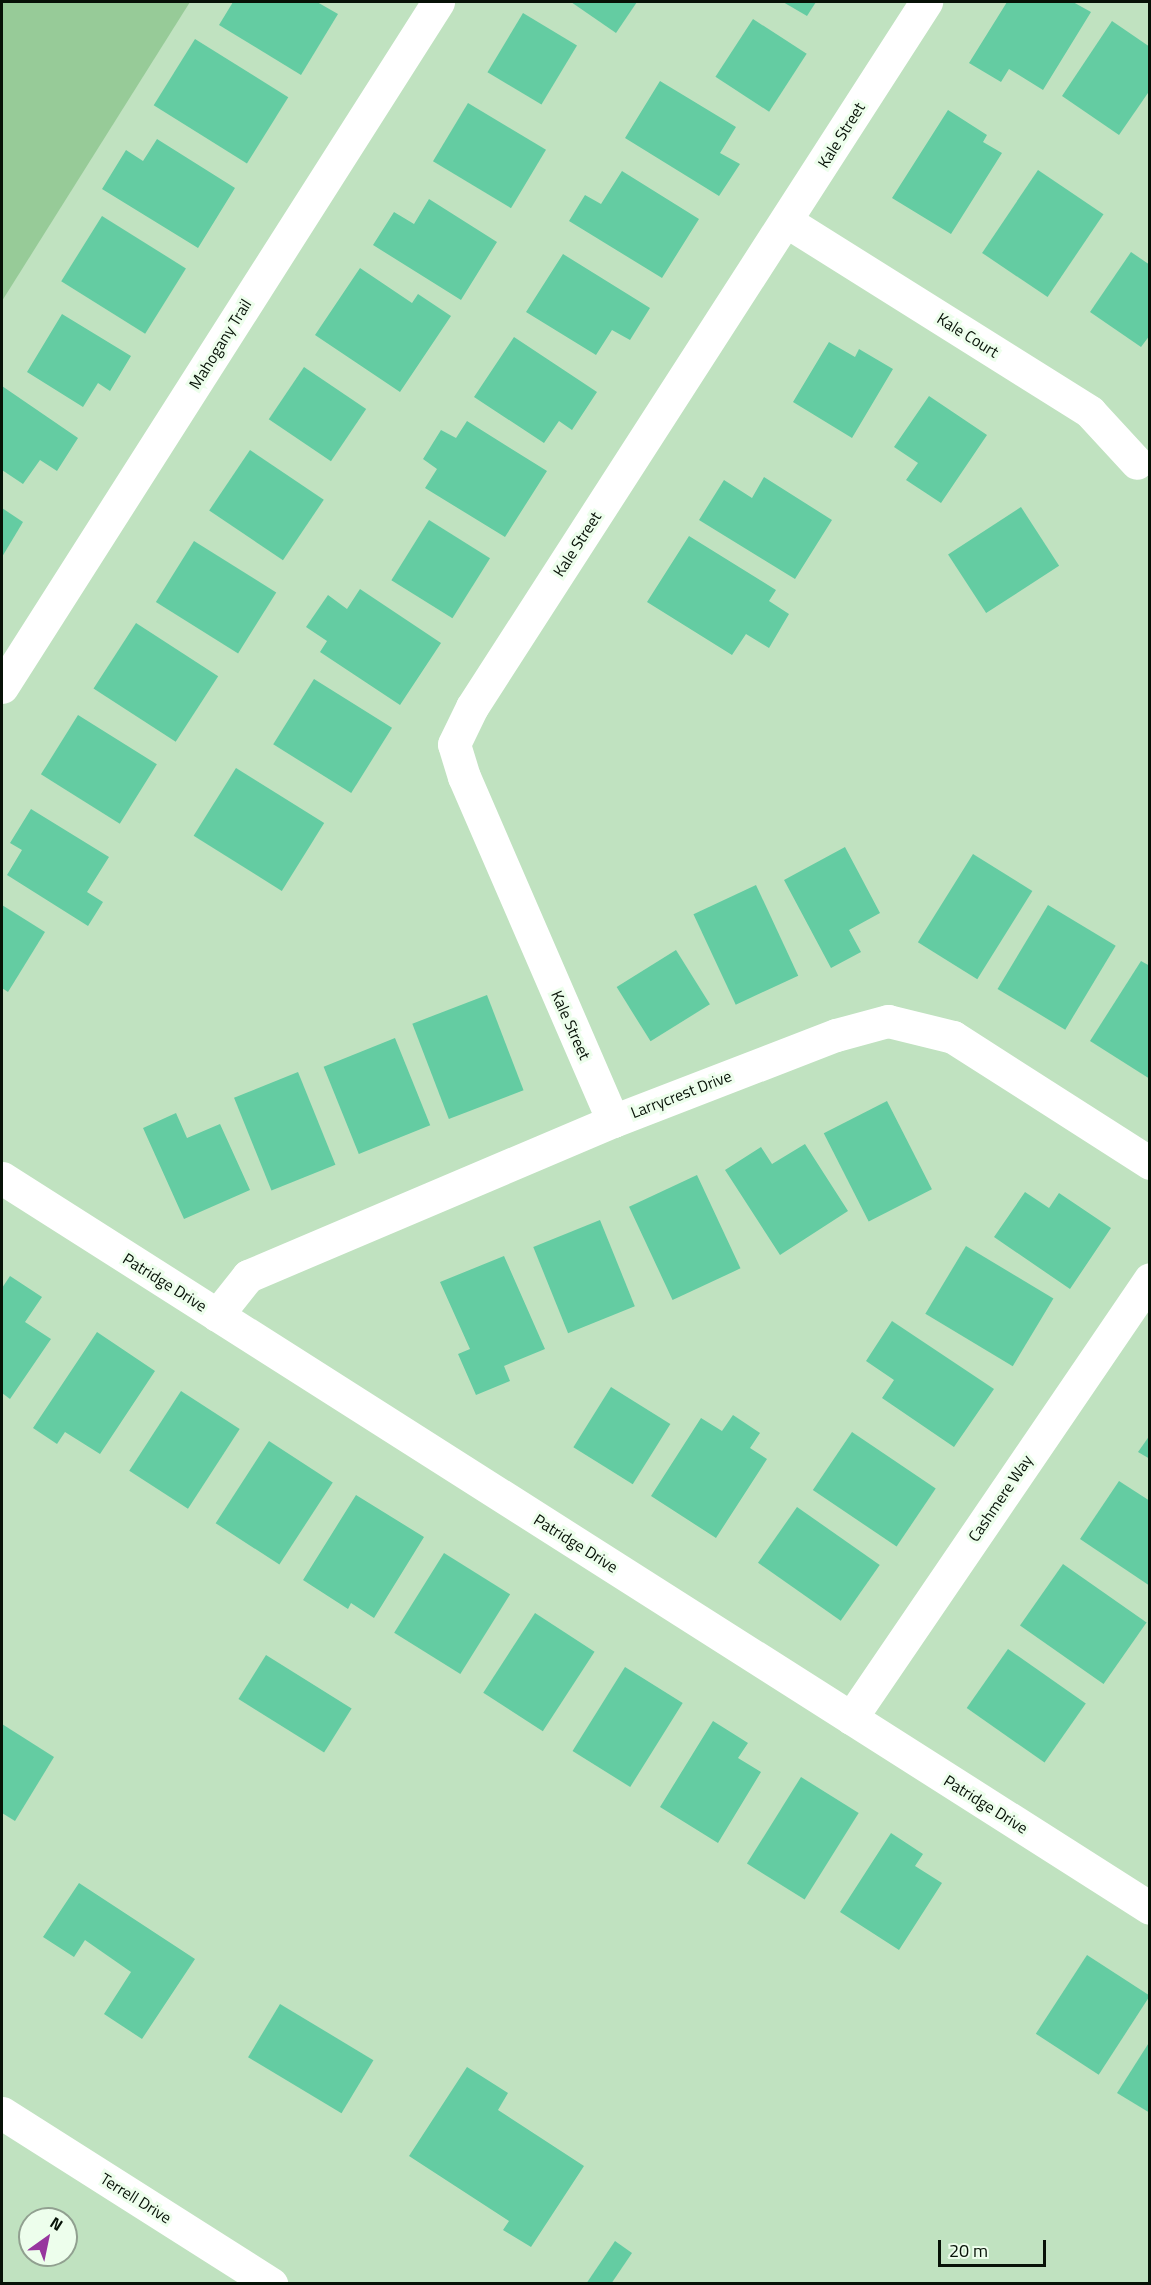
<!DOCTYPE html>
<html>
<head>
<meta charset="utf-8">
<style>
  body { margin:0 }
  #map { position:relative; width:1151px; height:2285px; overflow:hidden; background:#c0e2c0; font-family:"Titillium Web",sans-serif }
  div>[style] { position:absolute }
  [style*='--x'] { left:calc(var(--x)*1px); top:calc(var(--y)*1px); width:calc(var(--w)*1px); rotate:calc(var(--a)*1deg) }
  .green>* { inset:0; background:#97cb98 }
  .building>* { inset:0; background:#64cca2; transform-origin:0 0 }
  .minor>* { height:33px; margin:-16.5px; padding:0 16.5px; transform-origin:16.5px; border-radius:16.5px; background:#fff }
  span { translate:-50% -50%; white-space:nowrap; text-align:center; line-height:1.15; -webkit-text-stroke:6px #edfeec; paint-order:stroke }
  .street-label { font-size:16px; color:#071207 }
  .frame { position:absolute; inset:0; border:3px solid #071207; pointer-events:none }
  .north { position:absolute; left:18px; top:2207px; width:60px; height:60px; box-sizing:border-box; background:#edfeec; border:2px solid #91a090; border-radius:50%; rotate:33deg; font-size:16px; font-weight:700; line-height:24px; text-align:center; color:#071207 }
  .north::after { content:''; display:block; margin:auto; width:21px; height:27px; background:#97369e; clip-path:polygon(50% 0,100% 100%,50% 72%,0 100%) }
  .scale { position:absolute; left:938px; top:2240px; width:108px; height:27px; box-sizing:border-box; border:3px solid #071207; border-top:0; padding-left:8px; font-size:18px; line-height:21px; white-space:nowrap; color:#071207; -webkit-text-stroke:4px #edfeec; paint-order:stroke }
</style>
</head>
<body>
<div id="map">
  <div class="green">
    <div style="clip-path:polygon(2px 2px,190px 2px,2px 301px)"></div>
  </div>
  <div class="building">
    <div style="clip-path:polygon(233px 2px,317px 2px,338px 14px,301px 75px,219px 25px)"></div>
    <div style="clip-path:polygon(571px 2px,637px 2px,616px 33px)"></div>
    <div style="clip-path:polygon(783px 2px,816px 2px,807px 16px)"></div>
    <div style="clip-path:polygon(1007px 2px,1073px 2px,1091px 12px,1043px 90px,1009px 69px,1001px 82px,969px 63px)"></div>
    <div style="left:523px;top:13px;width:63px;height:69px;rotate:31deg"></div>
    <div style="left:753px;top:19px;width:64px;height:69px;rotate:33deg"></div>
    <div style="clip-path:polygon(1112px 21px,1150px 47px,1150px 90px,1119px 135px,1062px 96px)"></div>
    <div style="left:195px;top:39px;width:110px;height:78px;rotate:32deg"></div>
    <div style="clip-path:polygon(660px 81px,736px 127px,720px 153px,740px 164px,719px 196px,625px 138px)"></div>
    <div style="left:468px;top:103px;width:91px;height:68px;rotate:31deg"></div>
    <div style="clip-path:polygon(948px 110px,987px 135px,983px 142px,1002px 153px,951px 234px,892px 198px)"></div>
    <div style="clip-path:polygon(157px 139px,235px 188px,198px 248px,102px 189px,126px 150px,143px 161px)"></div>
    <div style="left:1038px;top:170px;width:79px;height:100px;rotate:34deg"></div>
    <div style="clip-path:polygon(622px 171px,699px 219px,662px 278px,569px 221px,585px 195px,601px 204px)"></div>
    <div style="clip-path:polygon(429px 199px,497px 242px,461px 300px,373px 245px,394px 212px,414px 224px)"></div>
    <div style="left:102px;top:216px;width:99px;height:77px;rotate:32deg"></div>
    <div style="clip-path:polygon(1131px 252px,1150px 265px,1150px 335px,1141px 347px,1090px 312px)"></div>
    <div style="clip-path:polygon(563px 254px,650px 308px,630px 340px,612px 330px,596px 355px,526px 312px)"></div>
    <div style="clip-path:polygon(360px 268px,412px 303px,418px 294px,451px 316px,400px 392px,315px 335px)"></div>
    <div style="clip-path:polygon(62px 314px,131px 356px,110px 391px,98px 383px,83px 407px,27px 372px)"></div>
    <div style="clip-path:polygon(514px 337px,597px 392px,572px 430px,559px 421px,544px 443px,474px 397px)"></div>
    <div style="clip-path:polygon(829px 342px,855px 357px,859px 349px,893px 369px,852px 438px,793px 402px)"></div>
    <div style="left:304px;top:367px;width:75px;height:63px;rotate:34deg"></div>
    <div style="clip-path:polygon(2px 386px,78px 438px,57px 471px,40px 460px,23px 484px,2px 470px)"></div>
    <div style="clip-path:polygon(929px 396px,987px 435px,941px 503px,906px 480px,918px 463px,894px 447px)"></div>
    <div style="clip-path:polygon(467px 421px,547px 471px,505px 537px,425px 488px,437px 469px,423px 459px,441px 430px,456px 438px)"></div>
    <div style="left:250px;top:450px;width:89px;height:73px;rotate:34deg"></div>
    <div style="clip-path:polygon(764px 477px,832px 520px,795px 579px,699px 520px,724px 480px,752px 498px)"></div>
    <div style="left:1021px;top:507px;width:70px;height:87px;rotate:57deg"></div>
    <div style="clip-path:polygon(2px 508px,23px 522px,2px 557px)"></div>
    <div style="left:429px;top:520px;width:72px;height:71px;rotate:32deg"></div>
    <div style="clip-path:polygon(689px 536px,776px 590px,769px 601px,789px 614px,769px 648px,746px 634px,732px 655px,647px 602px)"></div>
    <div style="left:194px;top:541px;width:97px;height:72px;rotate:32deg"></div>
    <div style="clip-path:polygon(360px 589px,441px 643px,400px 705px,320px 652px,327px 641px,306px 627px,328px 595px,347px 609px)"></div>
    <div style="left:136px;top:623px;width:98px;height:78px;rotate:33deg"></div>
    <div style="left:314px;top:679px;width:92px;height:77px;rotate:32deg"></div>
    <div style="left:78px;top:715px;width:93px;height:70px;rotate:32deg"></div>
    <div style="left:236px;top:768px;width:104px;height:80px;rotate:32deg"></div>
    <div style="clip-path:polygon(31px 809px,109px 857px,87px 892px,103px 902px,88px 926px,7px 875px,22px 850px,10px 843px)"></div>
    <div style="clip-path:polygon(845px 847px,880px 913px,849px 930px,861px 952px,831px 968px,784px 880px)"></div>
    <div style="left:973px;top:854px;width:70px;height:104px;rotate:32deg"></div>
    <div style="left:756px;top:885px;width:100px;height:69px;rotate:65deg"></div>
    <div style="clip-path:polygon(2px 905px,45px 932px,8px 992px,2px 988px)"></div>
    <div style="left:1048px;top:905px;width:79px;height:98px;rotate:31deg"></div>
    <div style="left:676px;top:950px;width:64px;height:70px;rotate:58deg"></div>
    <div style="clip-path:polygon(1141px 961px,1150px 966px,1150px 1079px,1090px 1041px)"></div>
    <div style="left:487px;top:995px;width:102px;height:80px;rotate:69deg"></div>
    <div style="left:395px;top:1038px;width:94px;height:77px;rotate:68deg"></div>
    <div style="left:298px;top:1072px;width:100px;height:69px;rotate:68deg"></div>
    <div style="left:887px;top:1101px;width:99px;height:71px;rotate:63deg"></div>
    <div style="clip-path:polygon(176px 1113px,187px 1138px,220px 1124px,250px 1190px,184px 1219px,143px 1128px)"></div>
    <div style="clip-path:polygon(805px 1144px,848px 1211px,780px 1255px,725px 1170px,761px 1147px,772px 1164px)"></div>
    <div style="left:697px;top:1175px;width:103px;height:75px;rotate:65deg"></div>
    <div style="clip-path:polygon(1025px 1192px,1049px 1208px,1059px 1193px,1111px 1228px,1070px 1289px,994px 1237px)"></div>
    <div style="left:600px;top:1220px;width:93px;height:72px;rotate:68deg"></div>
    <div style="left:966px;top:1246px;width:102px;height:79px;rotate:31deg"></div>
    <div style="clip-path:polygon(504px 1256px,545px 1349px,504px 1366px,510px 1381px,476px 1395px,458px 1354px,470px 1349px,440px 1282px)"></div>
    <div style="clip-path:polygon(10px 1276px,42px 1297px,25px 1322px,51px 1339px,10px 1399px,2px 1393px,2px 1288px)"></div>
    <div style="clip-path:polygon(892px 1321px,994px 1389px,954px 1447px,882px 1398px,894px 1380px,866px 1361px)"></div>
    <div style="clip-path:polygon(97px 1332px,155px 1371px,100px 1454px,65px 1432px,57px 1444px,33px 1428px)"></div>
    <div style="left:611px;top:1387px;width:70px;height:71px;rotate:32deg"></div>
    <div style="left:181px;top:1391px;width:70px;height:95px;rotate:33deg"></div>
    <div style="clip-path:polygon(733px 1415px,760px 1433px,750px 1448px,767px 1459px,716px 1538px,651px 1496px,701px 1418px,722px 1431px)"></div>
    <div style="left:852px;top:1432px;width:101px;height:70px;rotate:34deg"></div>
    <div style="clip-path:polygon(1150px 1435px,1150px 1459px,1138px 1452px)"></div>
    <div style="left:269px;top:1441px;width:76px;height:98px;rotate:33deg"></div>
    <div style="clip-path:polygon(1119px 1481px,1150px 1501px,1150px 1586px,1080px 1539px)"></div>
    <div style="clip-path:polygon(356px 1495px,424px 1537px,374px 1618px,351px 1603px,348px 1609px,303px 1580px)"></div>
    <div style="left:797px;top:1507px;width:101px;height:68px;rotate:35deg"></div>
    <div style="left:444px;top:1553px;width:78px;height:94px;rotate:32deg"></div>
    <div style="left:1063px;top:1564px;width:102px;height:75px;rotate:35deg"></div>
    <div style="left:535px;top:1613px;width:71px;height:95px;rotate:33deg"></div>
    <div style="left:1008px;top:1649px;width:95px;height:72px;rotate:35deg"></div>
    <div style="left:266px;top:1655px;width:101px;height:52px;rotate:32deg"></div>
    <div style="left:625px;top:1667px;width:68px;height:99px;rotate:32deg"></div>
    <div style="clip-path:polygon(713px 1721px,748px 1743px,738px 1758px,761px 1772px,718px 1843px,660px 1807px)"></div>
    <div style="clip-path:polygon(2px 1724px,54px 1757px,15px 1821px,2px 1813px)"></div>
    <div style="left:801px;top:1777px;width:68px;height:102px;rotate:32deg"></div>
    <div style="clip-path:polygon(891px 1833px,923px 1854px,915px 1866px,942px 1883px,899px 1950px,840px 1912px)"></div>
    <div style="clip-path:polygon(79px 1883px,195px 1959px,142px 2039px,104px 2014px,131px 1972px,85px 1940px,74px 1957px,43px 1937px)"></div>
    <div style="left:1087px;top:1955px;width:75px;height:94px;rotate:33deg"></div>
    <div style="left:280px;top:2004px;width:109px;height:62px;rotate:31deg"></div>
    <div style="clip-path:polygon(1150px 2041px,1150px 2113px,1117px 2093px)"></div>
    <div style="clip-path:polygon(467px 2067px,508px 2093px,498px 2110px,584px 2166px,531px 2247px,503px 2230px,509px 2221px,409px 2156px)"></div>
    <div style="clip-path:polygon(615px 2241px,632px 2253px,611px 2284px,586px 2284px)"></div>
  </div>
  <div class="minor">
    <div style="--x:786;--y:221;--w:359;--a:32.1"></div>
    <div style="--x:1090;--y:412;--w:69;--a:47.3"></div>
    <div style="--x:2;--y:687;--w:812;--a:-57.52"></div>
    <div style="--x:613;--y:1121;--w:375;--a:-113.4"></div>
    <div style="--x:464;--y:777;--w:34;--a:-107"></div>
    <div style="--x:454;--y:744;--w:41;--a:-64.1"></div>
    <div style="--x:472;--y:707;--w:839;--a:-57.22"></div>
    <div style="--x:2;--y:1178;--w:1360;--a:32.45"></div>
    <div style="--x:217;--y:1315;--w:50;--a:-51.5"></div>
    <div style="--x:248;--y:1276;--w:397;--a:-23"></div>
    <div style="--x:613;--y:1121;--w:239;--a:-21.1"></div>
    <div style="--x:836;--y:1035;--w:54;--a:-15.1"></div>
    <div style="--x:888;--y:1021;--w:67;--a:13.8"></div>
    <div style="--x:953;--y:1037;--w:234;--a:32.6"></div>
    <div style="--x:851;--y:1718;--w:531;--a:-55.74"></div>
    <div style="--x:2;--y:2113;--w:319;--a:32.4"></div>
  </div>
  <div class="street-label">
    <span style="left:841px;top:135px;rotate:-58deg">Kale Street</span>
    <span style="left:968px;top:335px;rotate:32deg">Kale Court</span>
    <span style="left:220px;top:344px;rotate:-58deg">Mahogany Trail</span>
    <span style="left:577px;top:544px;rotate:-57deg">Kale Street</span>
    <span style="left:571px;top:1025px;rotate:66deg">Kale Street</span>
    <span style="left:681px;top:1094px;rotate:-21deg">Larrycrest Drive</span>
    <span style="left:165px;top:1282px;rotate:32deg">Patridge Drive</span>
    <span style="left:1000px;top:1498px;rotate:-56deg">Cashmere Way</span>
    <span style="left:576px;top:1543px;rotate:32deg">Patridge Drive</span>
    <span style="left:986px;top:1804px;rotate:32deg">Patridge Drive</span>
    <span style="left:136px;top:2198px;rotate:32deg">Terrell Drive</span>
  </div>
  <div class="frame"></div>
  <div class="north">N</div>
  <div class="scale">20 m</div>
</div>
</body>
</html>
